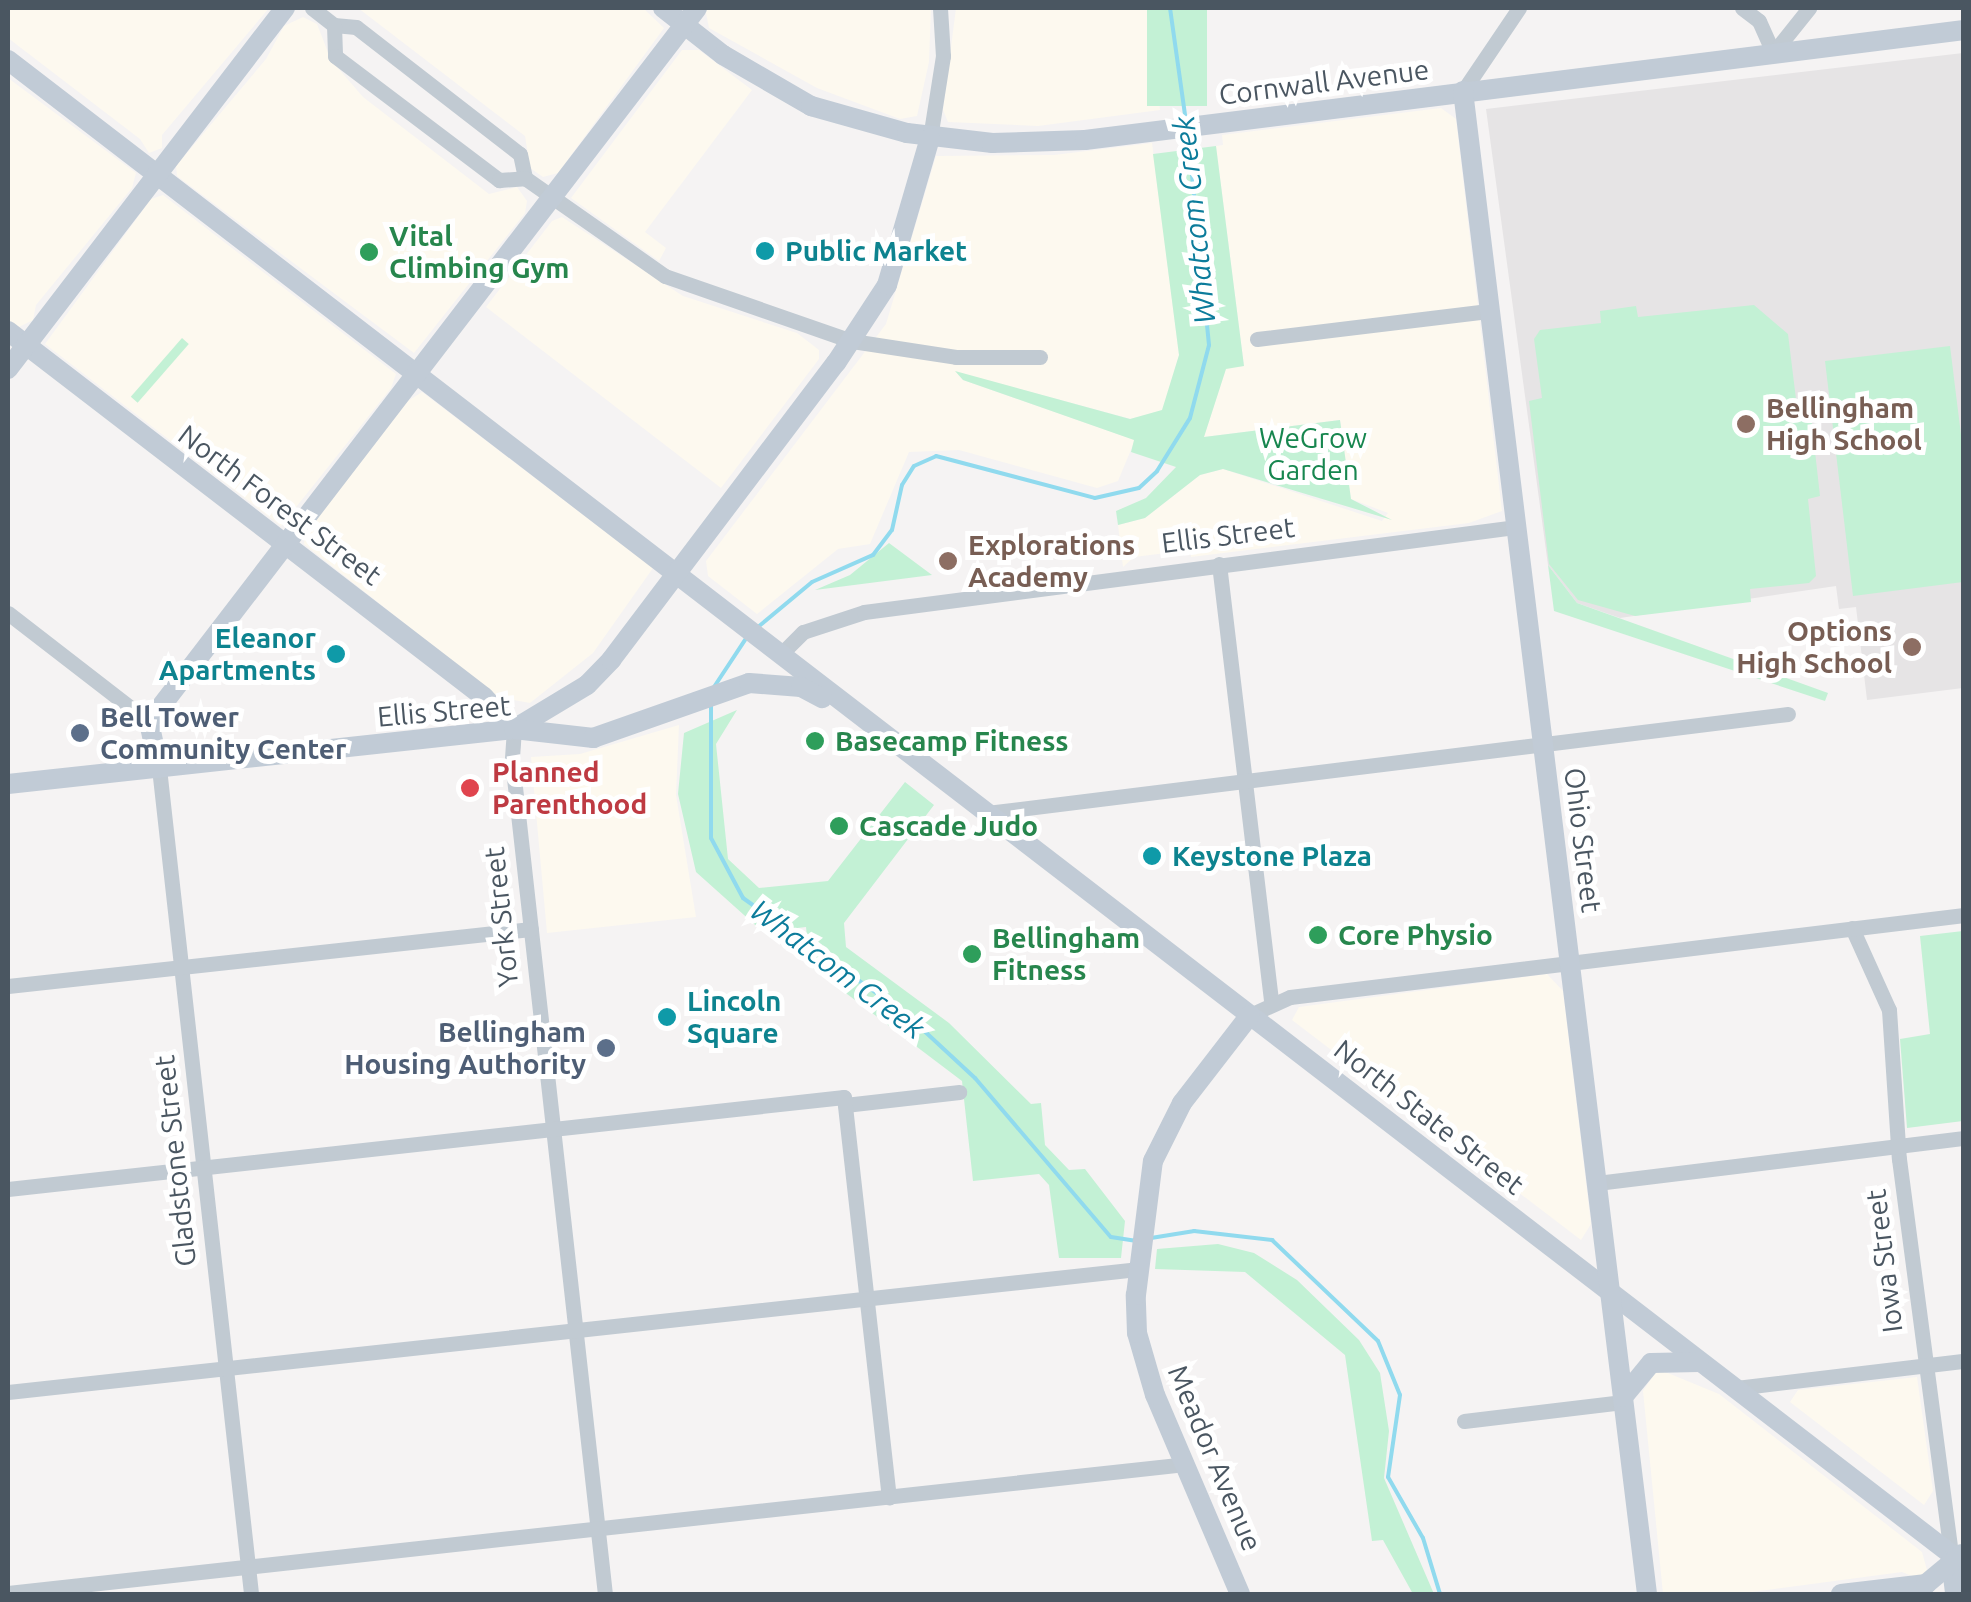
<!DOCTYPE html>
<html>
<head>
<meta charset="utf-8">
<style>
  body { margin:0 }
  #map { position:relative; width:1971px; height:1602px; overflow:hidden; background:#f5f3f3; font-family:Ubuntu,sans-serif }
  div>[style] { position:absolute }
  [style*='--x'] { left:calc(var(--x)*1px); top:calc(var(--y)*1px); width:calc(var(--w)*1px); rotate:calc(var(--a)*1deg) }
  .commercial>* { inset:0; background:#fdf9ef }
  .education>* { inset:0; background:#e6e4e5 }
  .green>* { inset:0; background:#c3f1d5; transform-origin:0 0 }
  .stream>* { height:4px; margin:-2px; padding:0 2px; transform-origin:2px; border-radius:2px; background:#90daee }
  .street>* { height:15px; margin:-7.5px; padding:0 7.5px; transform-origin:7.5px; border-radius:7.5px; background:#c1cad2 }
  .secondary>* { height:20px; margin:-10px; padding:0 10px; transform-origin:10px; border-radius:10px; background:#c1cbd6 }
  .dots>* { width:28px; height:28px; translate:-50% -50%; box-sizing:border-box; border:5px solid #fff; border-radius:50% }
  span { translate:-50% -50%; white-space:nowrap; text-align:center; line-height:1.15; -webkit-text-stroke:10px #fff; paint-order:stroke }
  .street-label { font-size:28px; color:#4a5661 }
  .leisure-label { font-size:28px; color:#27864d; font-weight:700 }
  .left { translate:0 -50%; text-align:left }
  .culture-label { font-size:28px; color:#0d838f; font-weight:700 }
  .right { translate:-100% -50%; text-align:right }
  .education-label { font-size:28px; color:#785e54; font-weight:700 }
  .park-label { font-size:28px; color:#17864f }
  .service-label { font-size:28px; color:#4e5e75; font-weight:700 }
  .health-label { font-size:28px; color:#be3a42; font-weight:700 }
  .water-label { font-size:30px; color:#0c7c9b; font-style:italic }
  .frame { position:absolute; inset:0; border:10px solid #4a5661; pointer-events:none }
</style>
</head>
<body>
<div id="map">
  <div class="commercial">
    <div style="clip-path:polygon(8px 8px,269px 8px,162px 135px,162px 148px,149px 153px,140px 139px,8px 38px)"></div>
    <div style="clip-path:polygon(358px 8px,643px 8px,664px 28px,558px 173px,543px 177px,530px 168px,525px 136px)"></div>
    <div style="clip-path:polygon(705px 8px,931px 8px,929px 62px,917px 116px,900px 119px,817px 88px,709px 28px)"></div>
    <div style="clip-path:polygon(956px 8px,1147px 8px,1160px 110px,1038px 126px,948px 122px,943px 110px)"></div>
    <div style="clip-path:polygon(303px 17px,317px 24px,331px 60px,363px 97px,489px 194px,517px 187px,527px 201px,525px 213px,414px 353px,177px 176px,176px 166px,266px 59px,284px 26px)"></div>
    <div style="clip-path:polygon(682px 50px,699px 50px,752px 90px,645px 232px,666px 248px,659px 261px,571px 198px)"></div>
    <div style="clip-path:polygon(8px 78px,136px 173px,132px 188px,36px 305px,33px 320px,19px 327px,8px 322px)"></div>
    <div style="clip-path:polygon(1441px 108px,1456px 119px,1502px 511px,1469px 523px,1191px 557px,1190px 550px,1134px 557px,1123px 567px,1118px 525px,1145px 518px,1200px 475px,1223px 469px,1382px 521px,1388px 513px,1351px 499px,1340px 420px,1204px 437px,1226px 368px,1244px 366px,1216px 146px,1223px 145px,1222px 135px)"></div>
    <div style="clip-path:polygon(1152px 143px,1179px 355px,1163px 410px,1131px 419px,956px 372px,963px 380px,1135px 440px,1118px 481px,1097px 488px,959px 450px,909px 452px,870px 544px,838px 549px,757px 614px,708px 576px,706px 561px,886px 324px,936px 156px,1054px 155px)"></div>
    <div style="clip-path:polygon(163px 195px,396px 374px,391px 388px,281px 526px,45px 344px,151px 199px)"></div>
    <div style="clip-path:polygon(562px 217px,683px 296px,797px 333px,819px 350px,819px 359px,721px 488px,486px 307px,552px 221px)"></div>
    <div style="clip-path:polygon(422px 392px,653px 568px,593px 653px,530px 703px,498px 697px,304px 544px,305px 534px,408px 401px)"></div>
    <div style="clip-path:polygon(679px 725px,676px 795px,696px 917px,547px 933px,531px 757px,580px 754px)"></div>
    <div style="clip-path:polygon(1547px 974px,1563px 991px,1591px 1224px,1581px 1240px,1292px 1020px,1299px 1007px)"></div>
    <div style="clip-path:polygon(1658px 1369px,1719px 1394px,1922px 1552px,1927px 1570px,1919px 1579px,1902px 1572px,1737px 1594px,1663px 1594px,1643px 1391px)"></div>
    <div style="clip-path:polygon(1917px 1377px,1933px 1491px,1924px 1505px,1790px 1402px,1798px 1390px)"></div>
  </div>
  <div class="education">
    <div style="clip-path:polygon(1963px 53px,1963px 688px,1867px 700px,1856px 607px,1839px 609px,1836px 586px,1620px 618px,1577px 603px,1548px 565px,1486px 109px)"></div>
  </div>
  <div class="green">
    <div style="left:1147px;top:8px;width:60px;height:98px"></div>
    <div style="clip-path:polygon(1216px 146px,1244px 366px,1226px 369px,1204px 437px,1340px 420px,1351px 499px,1392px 520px,1223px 469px,1200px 475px,1145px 518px,1118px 525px,1116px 511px,1146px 498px,1176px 467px,1131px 452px,1134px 440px,963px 380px,955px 371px,1130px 419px,1162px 410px,1179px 355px,1153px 154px)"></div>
    <div style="clip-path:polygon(1754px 305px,1788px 334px,1796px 399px,1809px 398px,1820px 496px,1808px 499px,1816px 576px,1809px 583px,1750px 589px,1751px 602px,1635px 616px,1578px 600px,1549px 564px,1529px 401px,1542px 398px,1534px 339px,1540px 330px,1601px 323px,1600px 311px,1636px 306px,1638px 317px)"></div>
    <div style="left:182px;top:338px;width:9px;height:78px;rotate:41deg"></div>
    <div style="clip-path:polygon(1950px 346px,1964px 459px,1963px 582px,1853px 596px,1825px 361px)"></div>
    <div style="clip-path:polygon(889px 543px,932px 575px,815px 590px,850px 575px)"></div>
    <div style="clip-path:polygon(1548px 565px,1577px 603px,1828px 693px,1825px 701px,1554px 611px)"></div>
    <div style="clip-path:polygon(737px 710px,716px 744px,728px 859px,759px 888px,828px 881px,905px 782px,934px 805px,844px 923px,846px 947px,949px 1023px,1031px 1104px,1041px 1103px,1045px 1145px,1069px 1170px,1085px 1169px,1125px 1221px,1121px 1258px,1059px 1258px,1049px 1185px,1039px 1174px,973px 1181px,962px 1081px,810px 966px,806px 927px,763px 932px,696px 872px,678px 794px,684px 733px)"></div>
    <div style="clip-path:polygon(1963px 931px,1963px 1121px,1907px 1128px,1900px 1039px,1930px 1034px,1920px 936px)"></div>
    <div style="clip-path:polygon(1218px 1244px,1254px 1253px,1297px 1280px,1359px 1340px,1380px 1373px,1389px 1431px,1384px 1478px,1434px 1594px,1413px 1594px,1383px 1540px,1372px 1541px,1345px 1355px,1245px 1272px,1155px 1269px,1157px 1249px)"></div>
  </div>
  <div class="stream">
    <div style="--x:1170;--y:8;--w:115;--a:82"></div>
    <div style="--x:758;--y:627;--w:70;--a:-39.8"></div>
    <div style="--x:812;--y:582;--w:67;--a:-23.9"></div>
    <div style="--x:873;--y:555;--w:31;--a:-53"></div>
    <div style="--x:892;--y:530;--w:46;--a:-77.5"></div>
    <div style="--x:902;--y:485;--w:22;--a:-58"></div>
    <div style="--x:914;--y:466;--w:24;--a:-24"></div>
    <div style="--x:936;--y:456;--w:164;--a:14.8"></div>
    <div style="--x:1095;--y:498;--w:45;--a:-12.8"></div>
    <div style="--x:1139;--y:488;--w:25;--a:-43"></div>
    <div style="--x:1157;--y:471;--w:62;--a:-58.1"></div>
    <div style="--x:1190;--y:418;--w:75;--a:-75.4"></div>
    <div style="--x:1209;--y:345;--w:210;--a:-95.7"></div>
    <div style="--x:714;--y:687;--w:60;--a:-56.6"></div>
    <div style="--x:711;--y:706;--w:132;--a:90"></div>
    <div style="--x:711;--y:838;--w:68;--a:61.9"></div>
    <div style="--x:743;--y:898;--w:201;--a:35.5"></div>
    <div style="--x:907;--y:1015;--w:93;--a:42.8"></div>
    <div style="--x:975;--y:1078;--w:209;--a:49.5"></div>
    <div style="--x:1111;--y:1237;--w:26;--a:9"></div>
    <div style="--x:1151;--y:1238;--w:44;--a:-9.2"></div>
    <div style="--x:1194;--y:1231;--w:79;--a:6.6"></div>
    <div style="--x:1272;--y:1240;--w:146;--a:43.6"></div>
    <div style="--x:1378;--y:1341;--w:58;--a:67.8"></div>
    <div style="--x:1400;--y:1395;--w:83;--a:98.3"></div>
    <div style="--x:1388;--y:1477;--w:70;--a:60.2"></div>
    <div style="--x:1423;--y:1538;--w:59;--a:73.1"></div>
  </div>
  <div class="street">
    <div style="--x:312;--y:8;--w:28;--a:38"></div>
    <div style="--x:334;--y:25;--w:22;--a:5"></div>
    <div style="--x:356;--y:27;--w:207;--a:37.8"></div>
    <div style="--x:520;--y:154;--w:25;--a:78"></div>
    <div style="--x:525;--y:178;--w:171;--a:35"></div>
    <div style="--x:665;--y:276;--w:198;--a:19.2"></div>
    <div style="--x:852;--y:341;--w:105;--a:8.7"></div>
    <div style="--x:956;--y:357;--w:84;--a:0"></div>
    <div style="--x:1742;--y:8;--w:21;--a:37"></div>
    <div style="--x:1759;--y:21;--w:35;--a:66"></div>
    <div style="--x:1773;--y:53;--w:58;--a:-51.3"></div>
    <div style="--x:334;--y:25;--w:31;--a:88"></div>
    <div style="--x:335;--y:56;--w:206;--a:37.1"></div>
    <div style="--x:499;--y:180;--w:26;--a:-4"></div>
    <div style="--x:1463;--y:91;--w:100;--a:-56"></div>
    <div style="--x:930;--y:138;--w:83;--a:-81"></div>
    <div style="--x:943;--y:56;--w:48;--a:-93.6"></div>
    <div style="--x:1257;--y:339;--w:235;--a:-6.9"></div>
    <div style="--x:1219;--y:564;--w:440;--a:83.2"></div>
    <div style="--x:8;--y:613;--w:178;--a:37.7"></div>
    <div style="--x:781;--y:654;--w:31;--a:-45"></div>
    <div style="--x:803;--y:632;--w:64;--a:-18.2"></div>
    <div style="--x:864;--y:612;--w:658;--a:-7.43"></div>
    <div style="--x:514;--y:729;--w:31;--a:94"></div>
    <div style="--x:512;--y:760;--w:839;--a:83.64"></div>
    <div style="--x:159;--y:768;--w:831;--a:83.64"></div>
    <div style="--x:987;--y:813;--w:807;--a:-7.05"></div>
    <div style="--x:1852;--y:928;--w:90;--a:65.7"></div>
    <div style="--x:1889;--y:1010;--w:149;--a:86.2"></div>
    <div style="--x:1899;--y:1159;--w:400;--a:82.5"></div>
    <div style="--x:8;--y:986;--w:526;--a:-6.22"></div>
    <div style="--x:1250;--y:1015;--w:44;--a:-24.2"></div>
    <div style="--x:1290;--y:997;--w:679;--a:-6.94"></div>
    <div style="--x:845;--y:1105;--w:115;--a:-6.5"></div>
    <div style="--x:1597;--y:1183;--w:370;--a:-7"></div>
    <div style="--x:8;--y:1189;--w:841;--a:-6.28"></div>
    <div style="--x:844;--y:1097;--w:403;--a:83.6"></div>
    <div style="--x:1736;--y:1388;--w:230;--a:-6.8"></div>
    <div style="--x:8;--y:1392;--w:1138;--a:-6.21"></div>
    <div style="--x:1464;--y:1421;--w:160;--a:-6.8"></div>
    <div style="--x:8;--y:1593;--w:1184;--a:-6.25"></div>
  </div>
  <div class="secondary">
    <div style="--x:663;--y:8;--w:76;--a:38.1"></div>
    <div style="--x:723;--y:55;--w:102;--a:30.1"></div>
    <div style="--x:811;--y:106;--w:100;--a:15.7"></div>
    <div style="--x:907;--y:133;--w:86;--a:6.7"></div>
    <div style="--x:992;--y:143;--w:93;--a:-1.8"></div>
    <div style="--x:1085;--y:140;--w:886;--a:-7.13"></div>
    <div style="--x:8;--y:60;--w:2467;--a:37.56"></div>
    <div style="--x:1463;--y:91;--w:1514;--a:83.02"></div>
    <div style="--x:8;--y:331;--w:600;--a:37.56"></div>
    <div style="--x:484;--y:697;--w:44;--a:46.8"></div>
    <div style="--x:8;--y:369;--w:455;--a:-52.5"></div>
    <div style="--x:514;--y:729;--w:85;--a:-31.1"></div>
    <div style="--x:587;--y:685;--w:35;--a:-46"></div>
    <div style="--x:611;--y:660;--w:373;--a:-52.9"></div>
    <div style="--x:836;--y:363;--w:93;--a:-56.8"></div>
    <div style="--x:887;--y:285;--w:153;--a:-73.7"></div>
    <div style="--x:159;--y:768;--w:47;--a:-102.3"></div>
    <div style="--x:149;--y:722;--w:900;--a:-52.49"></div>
    <div style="--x:8;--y:784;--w:509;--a:-6.2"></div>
    <div style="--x:514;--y:729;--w:80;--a:6.5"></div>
    <div style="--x:593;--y:738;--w:165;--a:-19.4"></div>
    <div style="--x:749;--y:683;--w:52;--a:4.4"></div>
    <div style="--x:801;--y:687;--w:24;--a:28"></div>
    <div style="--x:1623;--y:1397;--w:44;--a:-50.5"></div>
    <div style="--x:1651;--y:1363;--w:48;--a:-1.2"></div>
    <div style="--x:1951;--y:1560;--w:34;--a:83"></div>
    <div style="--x:1240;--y:1594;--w:216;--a:-113.1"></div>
    <div style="--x:1155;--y:1395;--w:65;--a:-106.2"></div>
    <div style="--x:1137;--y:1333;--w:38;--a:-92"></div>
    <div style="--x:1136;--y:1295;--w:135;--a:-82.8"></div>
    <div style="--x:1153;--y:1161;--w:65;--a:-63.4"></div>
    <div style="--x:1182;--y:1103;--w:111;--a:-52.3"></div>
    <div style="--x:1841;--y:1594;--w:86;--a:-6.7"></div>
    <div style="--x:1926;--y:1584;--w:47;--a:-39.8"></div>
  </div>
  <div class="dots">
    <div style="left:765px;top:251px;background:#0f9aa8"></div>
    <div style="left:369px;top:252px;background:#2e9e5b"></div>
    <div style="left:1746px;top:424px;background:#8d6e63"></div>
    <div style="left:948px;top:561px;background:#8d6e63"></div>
    <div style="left:1912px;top:647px;background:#8d6e63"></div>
    <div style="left:336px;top:654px;background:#0f9aa8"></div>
    <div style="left:80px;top:733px;background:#5c6f8a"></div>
    <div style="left:815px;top:741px;background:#2e9e5b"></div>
    <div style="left:470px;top:788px;background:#e0444e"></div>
    <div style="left:839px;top:826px;background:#2e9e5b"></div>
    <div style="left:1152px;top:856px;background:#0f9aa8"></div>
    <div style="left:1318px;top:935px;background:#2e9e5b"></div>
    <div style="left:972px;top:954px;background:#2e9e5b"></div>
    <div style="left:667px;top:1017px;background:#0f9aa8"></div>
    <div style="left:606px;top:1048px;background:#5c6f8a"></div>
  </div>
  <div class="street-label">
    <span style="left:1324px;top:82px;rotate:-7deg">Cornwall Avenue</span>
    <span style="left:280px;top:505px;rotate:37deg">North Forest Street</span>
    <span style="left:1228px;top:535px;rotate:-7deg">Ellis Street</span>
    <span style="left:444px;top:711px;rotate:-5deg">Ellis Street</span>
    <span style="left:1583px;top:840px;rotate:83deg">Ohio Street</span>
    <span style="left:501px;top:917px;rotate:-96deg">York Street</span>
    <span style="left:1429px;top:1117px;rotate:38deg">North State Street</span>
    <span style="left:175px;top:1161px;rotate:-96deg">Gladstone Street</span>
    <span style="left:1884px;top:1261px;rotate:-97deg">Iowa Street</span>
    <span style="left:1215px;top:1458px;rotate:67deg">Meador Avenue</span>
  </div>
  <div class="leisure-label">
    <span class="left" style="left:389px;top:252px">Vital<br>Climbing Gym</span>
    <span class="left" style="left:835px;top:741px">Basecamp Fitness</span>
    <span class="left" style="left:859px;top:826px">Cascade Judo</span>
    <span class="left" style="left:1338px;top:935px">Core Physio</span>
    <span class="left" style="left:992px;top:954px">Bellingham<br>Fitness</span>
  </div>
  <div class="culture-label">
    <span class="left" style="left:785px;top:251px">Public Market</span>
    <span class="right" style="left:316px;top:654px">Eleanor<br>Apartments</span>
    <span class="left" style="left:1172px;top:856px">Keystone Plaza</span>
    <span class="left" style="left:687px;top:1017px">Lincoln<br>Square</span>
  </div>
  <div class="education-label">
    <span class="left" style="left:1766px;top:424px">Bellingham<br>High School</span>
    <span class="left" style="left:968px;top:561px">Explorations<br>Academy</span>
    <span class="right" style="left:1892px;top:647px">Options<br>High School</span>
  </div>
  <div class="park-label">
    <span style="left:1313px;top:454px">WeGrow<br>Garden</span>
  </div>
  <div class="service-label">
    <span class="left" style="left:100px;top:733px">Bell Tower<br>Community Center</span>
    <span class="right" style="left:586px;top:1048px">Bellingham<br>Housing Authority</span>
  </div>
  <div class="health-label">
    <span class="left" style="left:492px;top:788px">Planned<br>Parenthood</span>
  </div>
  <div class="water-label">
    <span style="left:1194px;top:220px;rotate:-96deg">Whatcom Creek</span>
    <span style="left:838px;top:969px;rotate:37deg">Whatcom Creek</span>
  </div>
  <div class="frame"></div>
</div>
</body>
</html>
